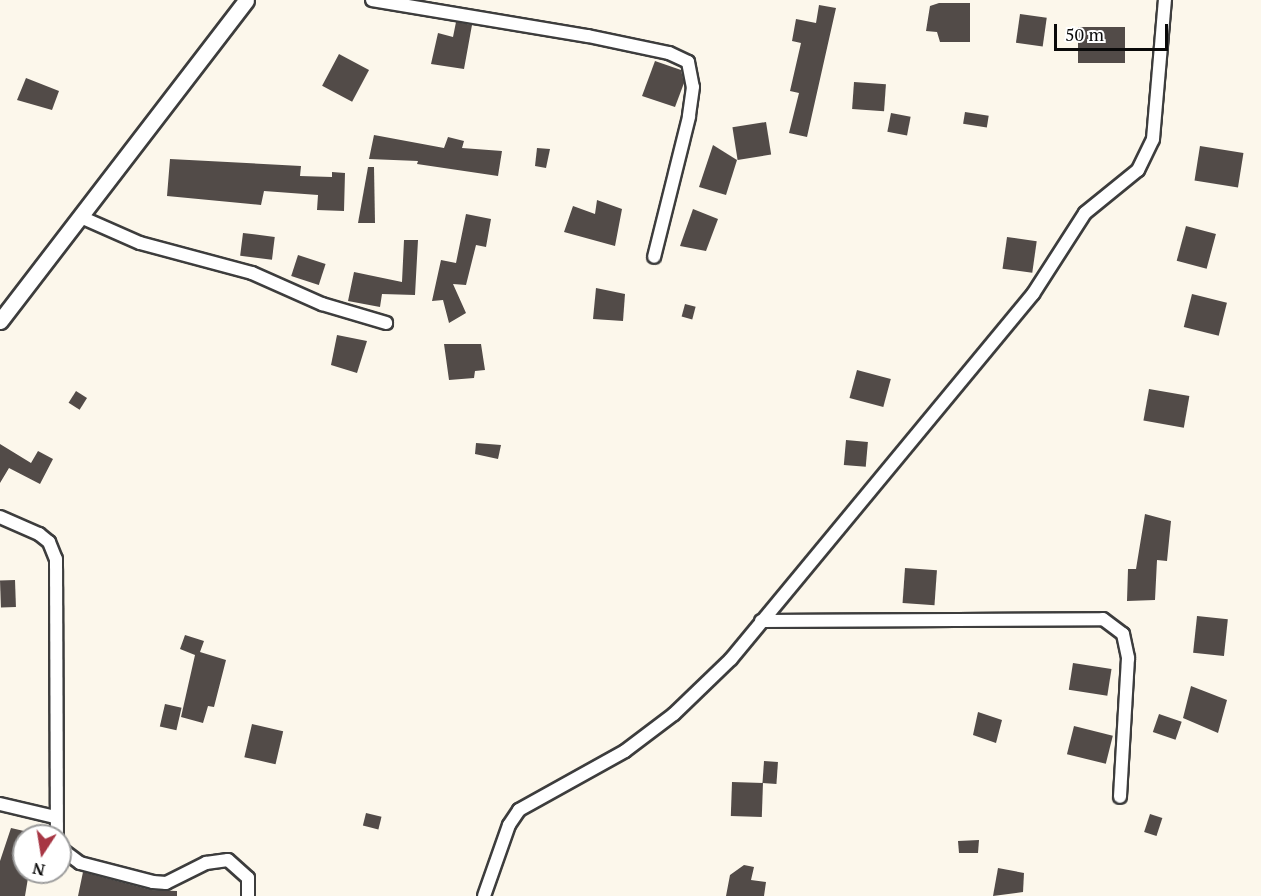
<!DOCTYPE html>
<html>
<head>
<meta charset="utf-8">
<style>
  body { margin:0 }
  #map { position:relative; width:1261px; height:896px; overflow:hidden; background:#fcf7eb; font-family:"PT Serif",serif }
  div>[style] { position:absolute }
  [style*='--x'] { left:calc(var(--x)*1px); top:calc(var(--y)*1px); width:calc(var(--w)*1px); rotate:calc(var(--a)*1deg) }
  .building>* { inset:0; background:#524b48; transform-origin:0 0 }
  .roads { filter:drop-shadow(2px 0 #3d3d3d) drop-shadow(-2px 0 #3d3d3d) drop-shadow(0 2px #3d3d3d) drop-shadow(0 -2px #3d3d3d) }
  .minor>* { height:12px; margin:-6px; padding:0 6px; transform-origin:6px; border-radius:6px; background:#fff }
  .tertiary>* { height:15px; margin:-7.5px; padding:0 7.5px; transform-origin:7.5px; border-radius:7.5px; background:#fff }
  span { translate:-50% -50%; white-space:nowrap; text-align:center; line-height:1.15; -webkit-text-stroke:6px #fff; paint-order:stroke }
  .north { position:absolute; left:12px; top:824px; width:60px; height:60px; box-sizing:border-box; background:#fff; border:2px solid #9d9d9d; border-radius:50%; rotate:192deg; font-size:16px; font-weight:700; line-height:24px; text-align:center; color:#0a0a0a }
  .north::after { content:''; display:block; margin:auto; width:21px; height:27px; background:#a73644; clip-path:polygon(50% 0,100% 100%,50% 72%,0 100%) }
  .scale { position:absolute; left:1054px; top:24px; width:114px; height:27px; box-sizing:border-box; border:3px solid #0a0a0a; border-top:0; padding-left:8px; font-size:18px; line-height:21px; white-space:nowrap; color:#0a0a0a; -webkit-text-stroke:4px #fff; paint-order:stroke }
</style>
</head>
<body>
<div id="map">
  <div class="building">
    <div style="clip-path:polygon(939px 3px,970px 3px,970px 42px,940px 42px,937px 32px,926px 31px,930px 6px)"></div>
    <div style="clip-path:polygon(819px 5px,836px 8px,807px 137px,789px 133px,799px 93px,790px 91px,801px 43px,792px 41px,796px 19px,816px 23px)"></div>
    <div style="left:1020px;top:14px;width:27px;height:29px;rotate:8deg"></div>
    <div style="clip-path:polygon(456px 22px,472px 25px,464px 69px,431px 64px,438px 33px,453px 37px)"></div>
    <div style="left:1125px;top:27px;width:36px;height:47px;rotate:90deg"></div>
    <div style="left:339px;top:54px;width:34px;height:36px;rotate:28deg"></div>
    <div style="clip-path:polygon(655px 61px,681px 70px,684px 83px,675px 107px,642px 96px)"></div>
    <div style="clip-path:polygon(26px 78px,59px 91px,52px 110px,17px 100px)"></div>
    <div style="left:854px;top:82px;width:32px;height:27px;rotate:4deg"></div>
    <div style="left:965px;top:112px;width:24px;height:12px;rotate:9deg"></div>
    <div style="left:891px;top:113px;width:20px;height:19px;rotate:11deg"></div>
    <div style="left:766px;top:122px;width:33px;height:34px;rotate:81deg"></div>
    <div style="clip-path:polygon(374px 135px,444px 148px,448px 137px,464px 141px,462px 148px,502px 151px,498px 176px,417px 164px,418px 161px,369px 159px)"></div>
    <div style="clip-path:polygon(713px 145px,737px 160px,726px 195px,699px 187px)"></div>
    <div style="left:1200px;top:146px;width:44px;height:35px;rotate:9deg"></div>
    <div style="clip-path:polygon(537px 148px,550px 149px,546px 168px,535px 166px)"></div>
    <div style="clip-path:polygon(170px 159px,301px 166px,300px 176px,332px 177px,332px 172px,345px 173px,344px 211px,317px 210px,318px 195px,264px 191px,261px 205px,167px 196px)"></div>
    <div style="clip-path:polygon(368px 167px,374px 167px,375px 223px,358px 223px)"></div>
    <div style="clip-path:polygon(597px 200px,622px 209px,615px 246px,564px 232px,573px 206px,595px 214px)"></div>
    <div style="clip-path:polygon(693px 209px,718px 219px,706px 251px,680px 246px)"></div>
    <div style="clip-path:polygon(466px 214px,491px 219px,486px 247px,476px 245px,466px 285px,453px 284px,466px 313px,449px 323px,443px 300px,432px 301px,441px 260px,456px 263px)"></div>
    <div style="left:1186px;top:226px;width:31px;height:36px;rotate:15deg"></div>
    <div style="left:243px;top:233px;width:32px;height:23px;rotate:7deg"></div>
    <div style="left:1007px;top:237px;width:30px;height:32px;rotate:8deg"></div>
    <div style="clip-path:polygon(404px 240px,418px 240px,415px 295px,382px 294px,380px 307px,348px 301px,354px 272px,402px 282px)"></div>
    <div style="left:298px;top:255px;width:29px;height:22px;rotate:18deg"></div>
    <div style="clip-path:polygon(596px 288px,625px 294px,623px 321px,593px 319px)"></div>
    <div style="left:1192px;top:294px;width:36px;height:34px;rotate:14deg"></div>
    <div style="left:685px;top:304px;width:11px;height:13px;rotate:15deg"></div>
    <div style="clip-path:polygon(337px 335px,367px 341px,357px 373px,331px 365px)"></div>
    <div style="clip-path:polygon(444px 344px,481px 344px,485px 370px,475px 371px,474px 378px,449px 380px)"></div>
    <div style="left:857px;top:370px;width:35px;height:29px;rotate:15deg"></div>
    <div style="left:1149px;top:389px;width:41px;height:32px;rotate:10deg"></div>
    <div style="left:76px;top:391px;width:13px;height:14px;rotate:32deg"></div>
    <div style="left:846px;top:440px;width:22px;height:25px;rotate:5deg"></div>
    <div style="clip-path:polygon(476px 443px,501px 445px,498px 459px,475px 454px)"></div>
    <div style="clip-path:polygon(0 444px,31px 463px,38px 451px,53px 459px,40px 484px,9px 468px,0 483px)"></div>
    <div style="clip-path:polygon(1145px 514px,1171px 521px,1167px 561px,1157px 560px,1155px 600px,1127px 601px,1128px 569px,1136px 569px)"></div>
    <div style="left:905px;top:568px;width:32px;height:35px;rotate:4deg"></div>
    <div style="left:15px;top:580px;width:27px;height:15px;rotate:88deg"></div>
    <div style="left:1197px;top:616px;width:31px;height:37px;rotate:6deg"></div>
    <div style="clip-path:polygon(185px 635px,204px 641px,200px 652px,226px 660px,214px 707px,208px 706px,203px 723px,181px 717px,195px 655px,180px 649px)"></div>
    <div style="left:1073px;top:663px;width:39px;height:27px;rotate:9deg"></div>
    <div style="clip-path:polygon(1191px 686px,1227px 700px,1218px 733px,1183px 718px)"></div>
    <div style="left:165px;top:704px;width:17px;height:23px;rotate:13deg"></div>
    <div style="clip-path:polygon(978px 712px,1002px 720px,996px 743px,973px 735px)"></div>
    <div style="left:1159px;top:714px;width:24px;height:19px;rotate:19deg"></div>
    <div style="left:252px;top:724px;width:32px;height:34px;rotate:13deg"></div>
    <div style="left:1074px;top:726px;width:40px;height:29px;rotate:14deg"></div>
    <div style="left:764px;top:761px;width:14px;height:22px;rotate:4deg"></div>
    <div style="left:732px;top:782px;width:31px;height:34px;rotate:2deg"></div>
    <div style="left:366px;top:813px;width:16px;height:13px;rotate:14deg"></div>
    <div style="left:1150px;top:814px;width:13px;height:19px;rotate:18deg"></div>
    <div style="clip-path:polygon(11px 828px,24px 831px,24px 872px,29px 872px,25px 896px,0 896px,0 861px)"></div>
    <div style="clip-path:polygon(979px 840px,978px 853px,959px 853px,958px 841px)"></div>
    <div style="clip-path:polygon(744px 865px,754px 867px,751px 880px,766px 882px,764px 896px,726px 896px,730px 875px)"></div>
    <div style="clip-path:polygon(998px 868px,1024px 873px,1023px 892px,993px 896px)"></div>
    <div style="clip-path:polygon(83px 872px,151px 890px,177px 891px,177px 896px,78px 896px)"></div>
  </div>
  <div class="roads">
    <div class="minor">
      <div style="--x:372;--y:0;--w:219;--a:9.5"></div>
      <div style="--x:588;--y:36;--w:83;--a:11.9"></div>
      <div style="--x:669;--y:53;--w:21;--a:25"></div>
      <div style="--x:688;--y:62;--w:25;--a:79"></div>
      <div style="--x:693;--y:87;--w:30;--a:98"></div>
      <div style="--x:689;--y:117;--w:144;--a:104"></div>
      <div style="--x:83;--y:218;--w:62;--a:23.7"></div>
      <div style="--x:140;--y:243;--w:116;--a:15"></div>
      <div style="--x:252;--y:273;--w:77;--a:23.9"></div>
      <div style="--x:322;--y:304;--w:67;--a:16.5"></div>
      <div style="--x:0;--y:517;--w:43;--a:23.6"></div>
      <div style="--x:39;--y:534;--w:13;--a:39"></div>
      <div style="--x:49;--y:542;--w:18;--a:68"></div>
      <div style="--x:56;--y:559;--w:277;--a:89.8"></div>
      <div style="--x:761;--y:621;--w:342;--a:-0.3"></div>
      <div style="--x:1103;--y:619;--w:25;--a:37"></div>
      <div style="--x:1123;--y:634;--w:25;--a:78"></div>
      <div style="--x:1128;--y:658;--w:139;--a:93.3"></div>
      <div style="--x:0;--y:804;--w:57;--a:13.3"></div>
      <div style="--x:60;--y:848;--w:25;--a:37"></div>
      <div style="--x:80;--y:863;--w:75;--a:14.6"></div>
      <div style="--x:153;--y:882;--w:13;--a:4"></div>
      <div style="--x:166;--y:883;--w:45;--a:-26.6"></div>
      <div style="--x:206;--y:863;--w:22;--a:-8"></div>
      <div style="--x:228;--y:860;--w:27;--a:42"></div>
      <div style="--x:248;--y:878;--w:18;--a:90"></div>
      <div style="--x:484;--y:896;--w:75;--a:-70.6"></div>
      <div style="--x:509;--y:825;--w:18;--a:-56"></div>
      <div style="--x:519;--y:810;--w:121;--a:-29.1"></div>
      <div style="--x:625;--y:751;--w:61;--a:-37.1"></div>
      <div style="--x:674;--y:714;--w:79;--a:-44"></div>
      <div style="--x:731;--y:659;--w:474;--a:-50.4"></div>
      <div style="--x:1033;--y:294;--w:96;--a:-57.3"></div>
      <div style="--x:1085;--y:213;--w:68;--a:-39.1"></div>
      <div style="--x:1138;--y:170;--w:34;--a:-64"></div>
      <div style="--x:1153;--y:139;--w:140;--a:-85.1"></div>
    </div>
    <div class="tertiary">
      <div style="--x:0;--y:321;--w:404;--a:-52.5"></div>
    </div>
  </div>
  <div class="north">N</div>
  <div class="scale">50 m</div>
</div>
</body>
</html>
